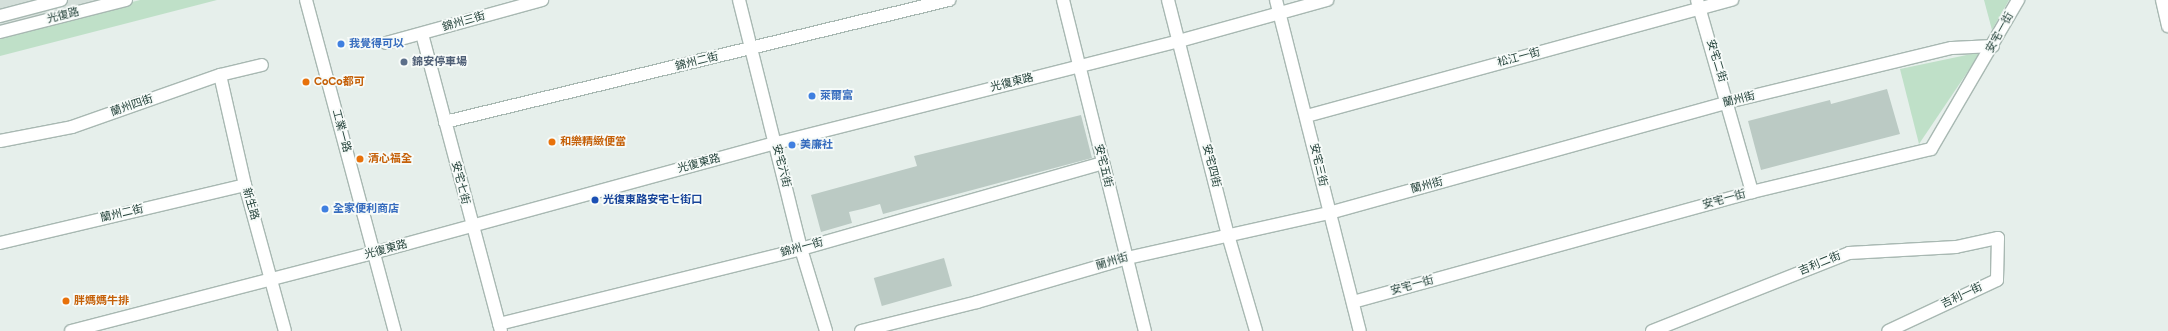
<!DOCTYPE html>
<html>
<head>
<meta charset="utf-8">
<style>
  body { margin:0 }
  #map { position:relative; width:2168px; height:331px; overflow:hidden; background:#e6efeb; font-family:Figtree,"Noto Sans TC",sans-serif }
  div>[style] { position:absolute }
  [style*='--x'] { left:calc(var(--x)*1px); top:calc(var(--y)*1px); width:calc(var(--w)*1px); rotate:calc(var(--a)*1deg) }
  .built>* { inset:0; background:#d4dfda }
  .green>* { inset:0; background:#bfe0c8 }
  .building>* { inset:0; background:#bbcac4; transform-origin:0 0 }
  .roads { filter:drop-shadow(1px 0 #a8b8b2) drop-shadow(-1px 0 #a8b8b2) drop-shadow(0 1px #a8b8b2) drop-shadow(0 -1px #a8b8b2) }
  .minor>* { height:12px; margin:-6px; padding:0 6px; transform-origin:6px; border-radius:6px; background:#fff }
  .tertiary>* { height:12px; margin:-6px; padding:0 6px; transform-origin:6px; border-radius:6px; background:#fff }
  .dots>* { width:11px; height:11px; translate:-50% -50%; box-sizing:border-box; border:2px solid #f7fbf9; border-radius:50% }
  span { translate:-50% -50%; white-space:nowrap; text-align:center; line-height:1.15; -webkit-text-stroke:3.5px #f7fbf9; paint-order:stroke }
  .street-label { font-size:11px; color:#24423a }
  .shop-label { font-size:11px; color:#366cbe; font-weight:700 }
  .left { translate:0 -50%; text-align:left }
  .service-label { font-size:11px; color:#4e5e75; font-weight:700 }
  .food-label { font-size:11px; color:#c56008; font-weight:700 }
  .transit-label { font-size:11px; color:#164399; font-weight:700 }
</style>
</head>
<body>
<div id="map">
  <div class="built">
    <div style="clip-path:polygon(0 0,99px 0,0 26px)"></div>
  </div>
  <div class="green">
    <div style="clip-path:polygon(140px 0,217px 0,0 56px,0 35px)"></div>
    <div style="clip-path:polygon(1984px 0,2009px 0,1992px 30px)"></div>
    <div style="clip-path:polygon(1981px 52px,1919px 144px,1900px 69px)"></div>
  </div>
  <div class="building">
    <div style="clip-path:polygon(1887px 89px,1900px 134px,1761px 170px,1748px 121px,1830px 100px,1831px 104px)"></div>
    <div style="clip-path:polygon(1081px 115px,1092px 158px,883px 214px,880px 204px,862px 209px,849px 212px,852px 223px,821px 232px,811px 195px,917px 166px,914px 156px)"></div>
    <div style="left:944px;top:258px;width:29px;height:73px;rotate:74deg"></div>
  </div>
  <div class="roads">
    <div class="minor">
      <div style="--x:306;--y:0;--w:343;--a:75"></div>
      <div style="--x:739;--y:0;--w:257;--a:76"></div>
      <div style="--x:801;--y:249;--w:86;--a:73"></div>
      <div style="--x:1063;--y:0;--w:341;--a:76.1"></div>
      <div style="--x:1168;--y:0;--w:243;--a:75.7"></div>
      <div style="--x:1228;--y:235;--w:100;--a:73.7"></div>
      <div style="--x:1276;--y:0;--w:341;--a:75.8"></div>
      <div style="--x:1697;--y:0;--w:200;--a:74"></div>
      <div style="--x:2162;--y:0;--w:27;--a:77"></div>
      <div style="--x:422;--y:34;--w:307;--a:75.1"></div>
      <div style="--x:386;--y:43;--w:162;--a:-15.4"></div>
      <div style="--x:220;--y:75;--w:113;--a:77.2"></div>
      <div style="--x:245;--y:185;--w:151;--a:74.7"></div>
      <div style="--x:1307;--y:116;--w:441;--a:-15.3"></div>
      <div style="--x:445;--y:122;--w:519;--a:-13.61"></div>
      <div style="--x:0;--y:141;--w:73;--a:-11"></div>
      <div style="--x:72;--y:127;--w:157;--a:-19.4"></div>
      <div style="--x:220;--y:75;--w:43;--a:-13.4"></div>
      <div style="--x:0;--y:243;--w:252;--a:-13.3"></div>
      <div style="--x:1353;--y:302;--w:414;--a:-15.4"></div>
      <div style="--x:1752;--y:192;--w:184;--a:-13.5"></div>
      <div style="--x:1931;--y:149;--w:173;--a:-59.7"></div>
      <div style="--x:499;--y:324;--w:311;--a:-13.9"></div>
      <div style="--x:801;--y:249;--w:313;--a:-15.9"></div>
      <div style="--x:71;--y:331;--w:312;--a:-14.5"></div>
      <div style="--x:373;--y:253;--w:418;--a:-15.3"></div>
      <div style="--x:776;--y:143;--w:416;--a:-14.2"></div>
      <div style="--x:1179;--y:41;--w:154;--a:-15.5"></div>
      <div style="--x:861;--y:331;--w:120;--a:-14"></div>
      <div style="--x:977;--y:302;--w:156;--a:-16.3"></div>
      <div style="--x:1127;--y:258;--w:207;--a:-12.6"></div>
      <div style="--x:1329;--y:213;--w:414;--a:-15.5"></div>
      <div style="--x:1728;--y:102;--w:230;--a:-13.6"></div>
      <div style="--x:1952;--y:48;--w:41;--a:-2.8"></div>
      <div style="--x:1652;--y:331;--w:212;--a:-21.6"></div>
      <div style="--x:1849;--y:253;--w:107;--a:-3.2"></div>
      <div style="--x:1956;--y:247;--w:43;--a:-12.1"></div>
      <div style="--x:1998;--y:238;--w:42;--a:91.4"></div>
      <div style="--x:1997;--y:280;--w:120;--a:154.9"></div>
    </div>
    <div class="tertiary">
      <div style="--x:0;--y:16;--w:63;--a:-14.7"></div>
      <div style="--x:0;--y:32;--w:130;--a:-14.3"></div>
    </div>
  </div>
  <div class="dots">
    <div style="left:341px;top:44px;background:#3f7fe0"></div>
    <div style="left:404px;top:62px;background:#5c6f8a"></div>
    <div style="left:306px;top:82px;background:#e8710a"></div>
    <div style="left:812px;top:96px;background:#3f7fe0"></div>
    <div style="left:552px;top:142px;background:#e8710a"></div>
    <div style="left:792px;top:145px;background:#3f7fe0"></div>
    <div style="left:360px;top:159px;background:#e8710a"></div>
    <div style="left:595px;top:200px;background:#1a4fb4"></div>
    <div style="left:325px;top:209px;background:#3f7fe0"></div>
    <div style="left:66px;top:301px;background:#e8710a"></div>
  </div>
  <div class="street-label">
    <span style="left:63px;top:16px;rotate:-14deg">光復路</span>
    <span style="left:464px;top:22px;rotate:-16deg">錦州三街</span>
    <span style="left:2000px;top:33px;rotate:-61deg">安宅一街</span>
    <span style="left:1519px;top:58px;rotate:-15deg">松江一街</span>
    <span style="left:1716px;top:61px;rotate:73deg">安宅二街</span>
    <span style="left:697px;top:62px;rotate:-14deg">錦州二街</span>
    <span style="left:1012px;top:83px;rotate:-14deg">光復東路</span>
    <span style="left:1739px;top:100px;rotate:-14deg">蘭州街</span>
    <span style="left:132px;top:106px;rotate:-19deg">蘭州四街</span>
    <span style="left:341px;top:131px;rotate:75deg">工業一路</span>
    <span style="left:699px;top:164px;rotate:-15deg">光復東路</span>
    <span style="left:1318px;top:165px;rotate:77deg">安宅三街</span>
    <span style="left:781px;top:166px;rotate:76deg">安宅六街</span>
    <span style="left:1103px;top:166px;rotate:76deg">安宅五街</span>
    <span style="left:1211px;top:166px;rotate:76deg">安宅四街</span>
    <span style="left:460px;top:183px;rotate:76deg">安宅七街</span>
    <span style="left:1427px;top:186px;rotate:-15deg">蘭州街</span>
    <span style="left:1724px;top:200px;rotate:-15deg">安宅一街</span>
    <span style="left:250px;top:204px;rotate:74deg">新生路</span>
    <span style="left:122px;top:214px;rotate:-13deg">蘭州二街</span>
    <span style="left:802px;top:248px;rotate:-15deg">錦州一街</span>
    <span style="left:386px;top:250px;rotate:-15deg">光復東路</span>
    <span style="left:1112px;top:262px;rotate:-16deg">蘭州街</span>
    <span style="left:1820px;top:264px;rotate:-22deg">吉利二街</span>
    <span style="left:1412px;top:286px;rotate:-15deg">安宅一街</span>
    <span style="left:1962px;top:296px;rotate:-25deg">吉利一街</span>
  </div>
  <div class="shop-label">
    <span class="left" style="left:349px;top:44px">我覺得可以</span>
    <span class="left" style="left:820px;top:96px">萊爾富</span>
    <span class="left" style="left:800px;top:145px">美廉社</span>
    <span class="left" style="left:333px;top:209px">全家便利商店</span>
  </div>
  <div class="service-label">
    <span class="left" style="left:412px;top:62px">錦安停車場</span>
  </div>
  <div class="food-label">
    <span class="left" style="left:314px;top:82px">CoCo都可</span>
    <span class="left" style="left:560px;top:142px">和樂精緻便當</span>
    <span class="left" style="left:368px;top:159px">清心福全</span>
    <span class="left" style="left:74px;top:301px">胖媽媽牛排</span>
  </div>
  <div class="transit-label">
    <span class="left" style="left:603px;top:200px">光復東路安宅七街口</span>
  </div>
</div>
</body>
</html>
